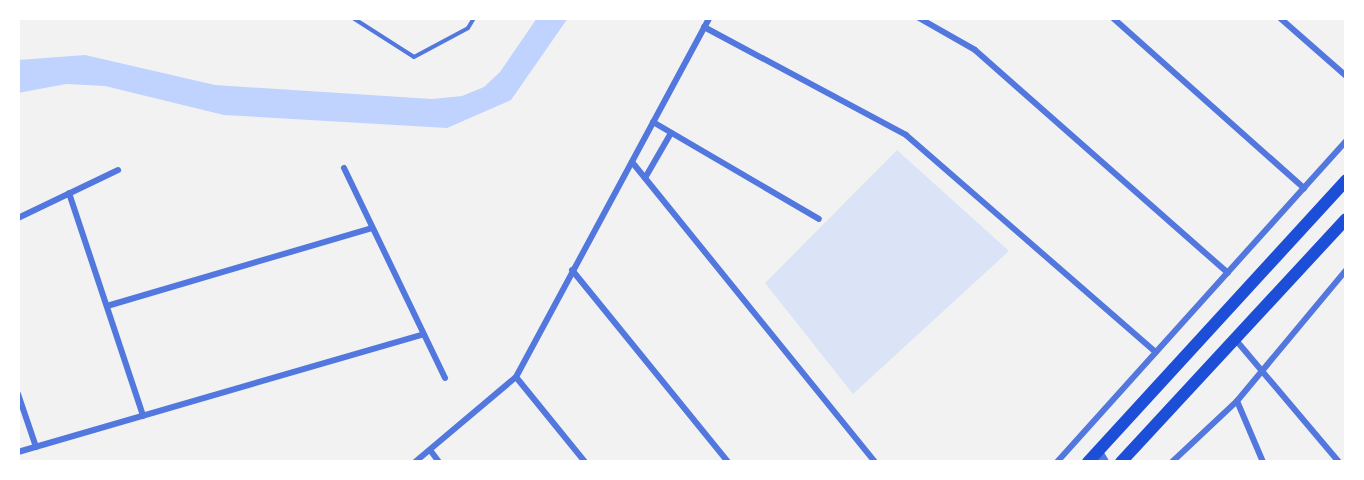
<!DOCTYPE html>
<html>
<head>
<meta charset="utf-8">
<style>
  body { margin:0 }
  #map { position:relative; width:1364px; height:480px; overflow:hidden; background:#f2f2f2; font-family:"Noto Sans",sans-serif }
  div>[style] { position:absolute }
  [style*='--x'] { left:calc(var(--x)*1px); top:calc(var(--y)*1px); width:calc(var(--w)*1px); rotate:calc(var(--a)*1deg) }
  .green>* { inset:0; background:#dbe4f7 }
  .water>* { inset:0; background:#bfd3fe }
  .service>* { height:4px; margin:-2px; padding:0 2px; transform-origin:2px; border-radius:2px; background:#5277de }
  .minor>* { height:6px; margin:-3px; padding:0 3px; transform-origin:3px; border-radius:3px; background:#5277de }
  .tertiary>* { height:10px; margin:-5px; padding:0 5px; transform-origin:5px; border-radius:5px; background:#5277de }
  .secondary>* { height:12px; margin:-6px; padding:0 6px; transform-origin:6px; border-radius:6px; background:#1d4ed8 }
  span { translate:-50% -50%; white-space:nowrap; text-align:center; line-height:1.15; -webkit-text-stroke:5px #fff; paint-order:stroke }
  .frame { position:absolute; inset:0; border:20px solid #fff; pointer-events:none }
</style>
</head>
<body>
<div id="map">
  <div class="green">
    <div style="clip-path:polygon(897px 150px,1009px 251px,853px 394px,765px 283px)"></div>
  </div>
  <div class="water">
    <div style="clip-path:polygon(537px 18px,568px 18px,511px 100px,447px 128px,224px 115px,105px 86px,66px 84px,18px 93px,18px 60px,85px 55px,215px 85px,432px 99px,462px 96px,484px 87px,500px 72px)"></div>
  </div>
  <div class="service">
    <div style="--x:353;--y:18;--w:72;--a:32.6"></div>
    <div style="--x:414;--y:57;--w:61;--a:-28.2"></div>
    <div style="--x:468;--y:28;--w:12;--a:-59"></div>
  </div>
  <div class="minor">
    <div style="--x:919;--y:18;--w:64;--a:29.7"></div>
    <div style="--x:975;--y:50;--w:337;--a:41.4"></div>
    <div style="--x:1113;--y:18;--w:256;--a:41.7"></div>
    <div style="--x:1280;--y:18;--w:88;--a:41.3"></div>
    <div style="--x:704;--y:27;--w:229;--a:28.1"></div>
    <div style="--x:906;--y:135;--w:331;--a:41"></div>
    <div style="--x:653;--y:122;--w:192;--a:30.3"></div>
    <div style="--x:632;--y:162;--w:386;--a:51"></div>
    <div style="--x:344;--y:168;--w:233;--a:64.3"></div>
    <div style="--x:645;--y:178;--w:52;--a:-60"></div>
    <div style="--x:69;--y:193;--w:235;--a:71.6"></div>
    <div style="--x:18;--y:218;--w:111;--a:-25.6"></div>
    <div style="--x:572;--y:270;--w:247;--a:50.9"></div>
    <div style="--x:107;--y:306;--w:276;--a:-16.4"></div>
    <div style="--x:1235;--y:339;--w:161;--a:49.8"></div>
    <div style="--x:516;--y:377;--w:109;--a:50.9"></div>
    <div style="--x:18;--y:394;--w:56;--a:71.2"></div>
    <div style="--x:1237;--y:401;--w:66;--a:66.9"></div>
    <div style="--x:430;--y:450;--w:15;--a:53"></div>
    <div style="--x:18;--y:452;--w:422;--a:-16.2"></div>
    <div style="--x:415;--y:462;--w:132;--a:-40.1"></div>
    <div style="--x:516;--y:377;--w:408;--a:-61.7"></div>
    <div style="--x:1057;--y:462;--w:432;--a:-48"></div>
    <div style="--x:1172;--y:462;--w:89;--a:-43.2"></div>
    <div style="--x:1237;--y:401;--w:170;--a:-50.2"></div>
  </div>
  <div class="tertiary">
    <div style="--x:1098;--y:452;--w:12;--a:59"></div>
  </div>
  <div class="secondary">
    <div style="--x:1088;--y:462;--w:382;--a:-47.5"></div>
    <div style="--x:1121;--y:462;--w:331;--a:-47.2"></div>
  </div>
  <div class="frame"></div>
</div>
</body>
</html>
